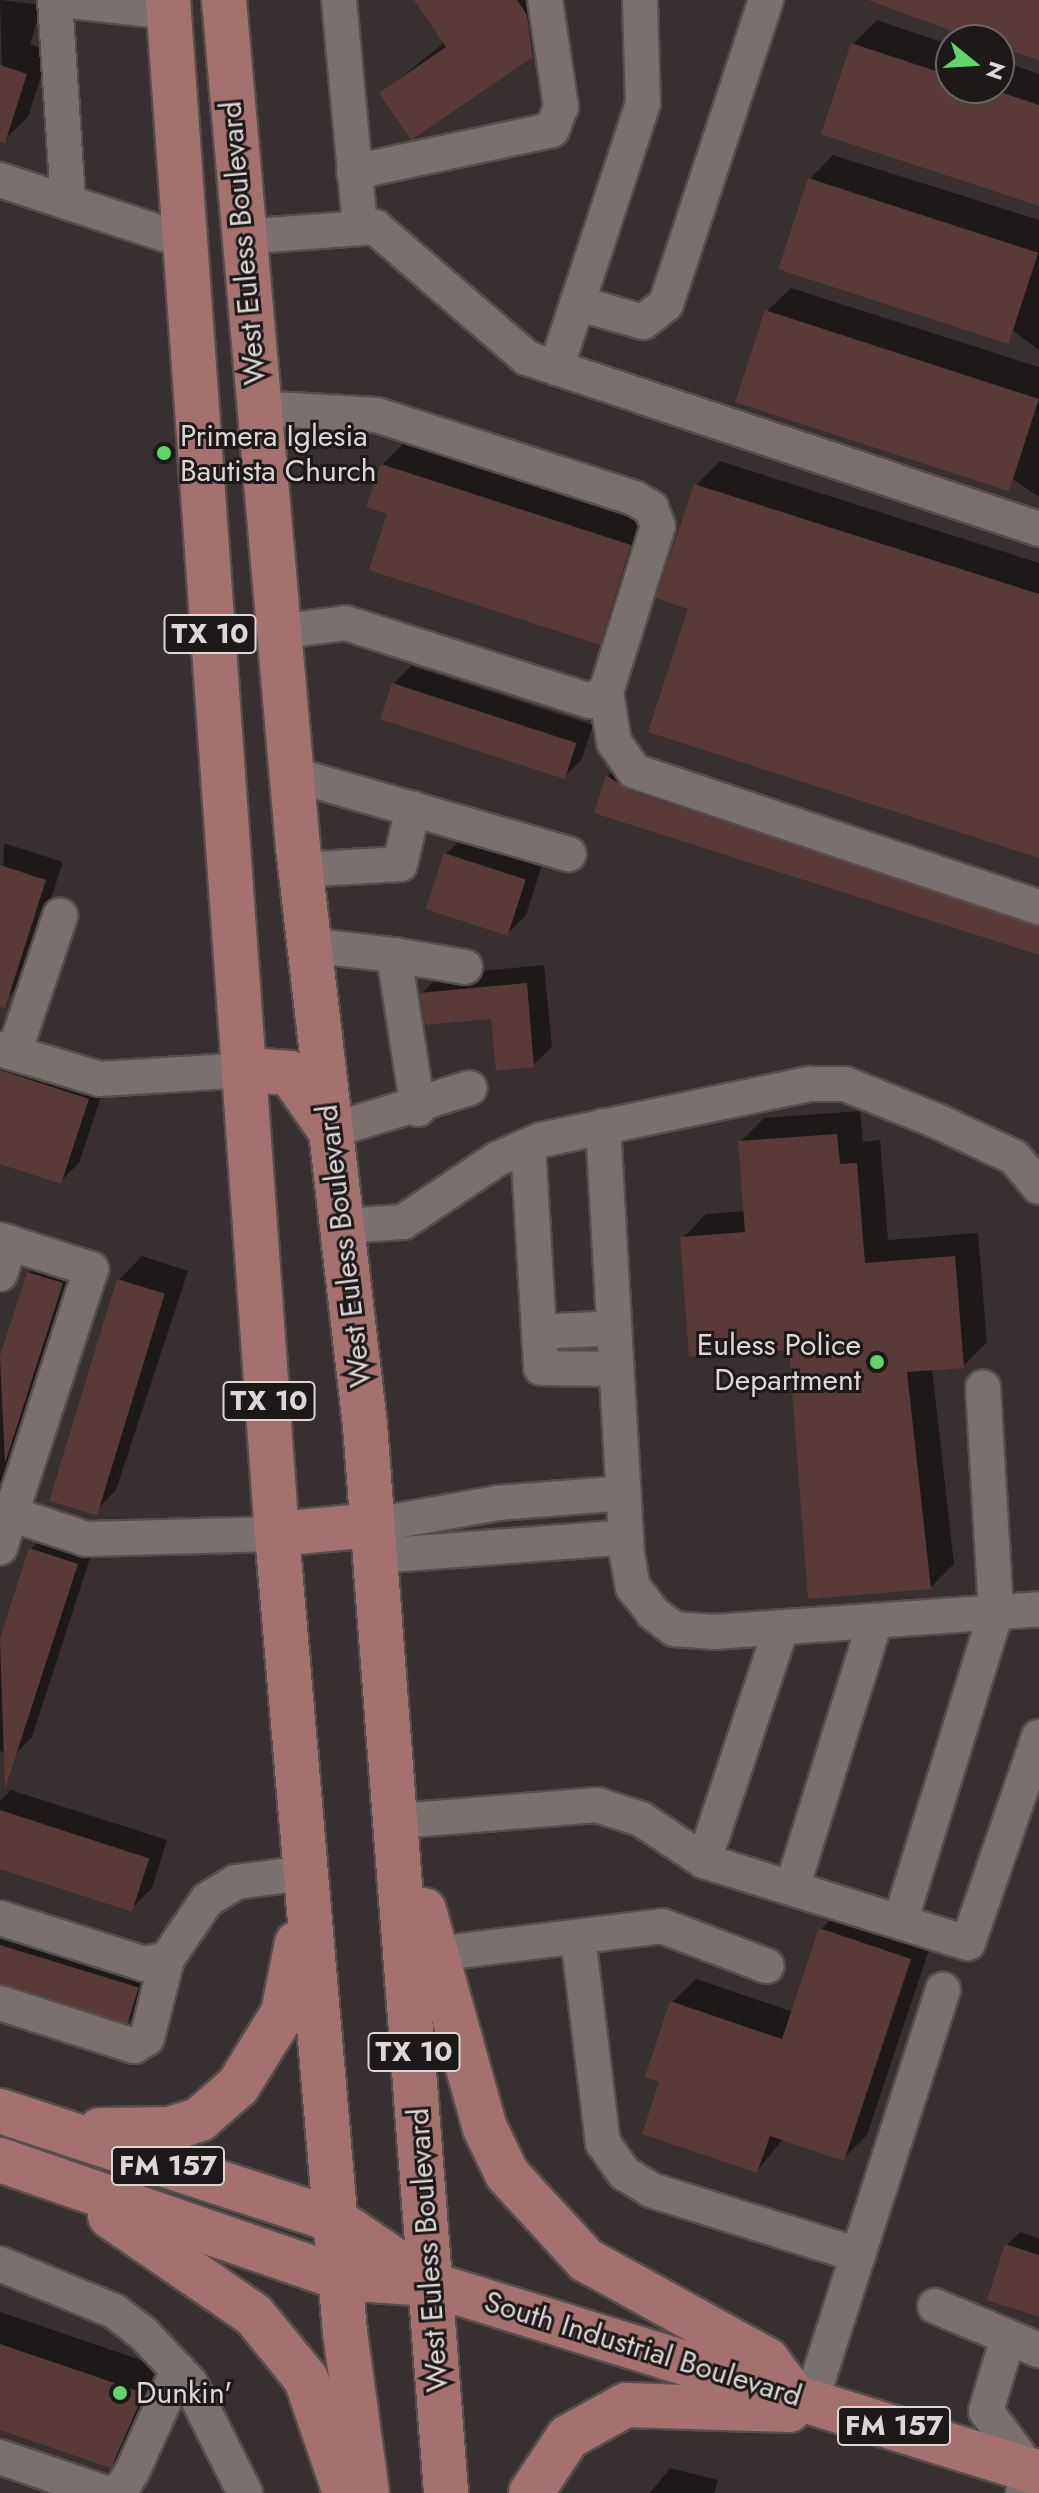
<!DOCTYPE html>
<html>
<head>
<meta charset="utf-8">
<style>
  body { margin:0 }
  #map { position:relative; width:1039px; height:2493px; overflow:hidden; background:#383030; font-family:Jost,sans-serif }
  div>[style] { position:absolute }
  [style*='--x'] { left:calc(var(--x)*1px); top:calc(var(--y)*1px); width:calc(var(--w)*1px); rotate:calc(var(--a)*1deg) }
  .shadow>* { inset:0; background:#0007 }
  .building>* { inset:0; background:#593a38; transform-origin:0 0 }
  .roads { filter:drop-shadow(2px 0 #554e4d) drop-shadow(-2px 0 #554e4d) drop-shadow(0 2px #554e4d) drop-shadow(0 -2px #554e4d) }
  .minor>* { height:34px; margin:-17px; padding:0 17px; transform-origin:17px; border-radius:17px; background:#79706f }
  .major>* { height:44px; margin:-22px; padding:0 22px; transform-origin:22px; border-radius:22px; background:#a5716e }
  .dots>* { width:22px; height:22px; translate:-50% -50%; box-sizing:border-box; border:4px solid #1d1919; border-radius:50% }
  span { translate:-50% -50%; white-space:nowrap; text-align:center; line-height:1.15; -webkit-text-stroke:6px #1d1919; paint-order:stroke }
  .shield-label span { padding:2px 6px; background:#1d1919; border:2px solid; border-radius:6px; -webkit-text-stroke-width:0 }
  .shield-label { font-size:28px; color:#ddd8d7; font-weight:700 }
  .street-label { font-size:30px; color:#ddd8d7 }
  .poi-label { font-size:30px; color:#ddd8d7 }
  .left { translate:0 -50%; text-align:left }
  .right { translate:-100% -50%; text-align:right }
  .north { position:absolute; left:935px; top:24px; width:80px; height:80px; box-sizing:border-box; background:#1d1919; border:2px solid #6a6565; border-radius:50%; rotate:108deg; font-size:22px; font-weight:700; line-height:32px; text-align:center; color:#ddd8d7 }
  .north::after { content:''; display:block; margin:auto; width:28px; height:36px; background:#61d46a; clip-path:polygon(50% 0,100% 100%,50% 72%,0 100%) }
</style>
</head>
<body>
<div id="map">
  <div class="shadow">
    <div style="clip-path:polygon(0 0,42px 5px,30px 44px,49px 51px,28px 117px,4px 140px)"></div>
    <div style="clip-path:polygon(416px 0,551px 0,556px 32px,532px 56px,382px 93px,445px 42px)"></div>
    <div style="clip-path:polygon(869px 0,1039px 0,1039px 58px,999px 40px)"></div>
    <div style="clip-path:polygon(877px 20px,951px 45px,951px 88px,999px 88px,999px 60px,1039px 74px,1039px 204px,853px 44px)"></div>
    <div style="clip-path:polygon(833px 155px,1039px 220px,1039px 350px,810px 179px)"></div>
    <div style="clip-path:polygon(791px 288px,1039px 367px,1039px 497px,767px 311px)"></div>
    <div style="clip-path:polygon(406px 441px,654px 521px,623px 619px,599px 642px,390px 513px,382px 465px)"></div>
    <div style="clip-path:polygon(720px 461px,1039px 563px,1039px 856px,696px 485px)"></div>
    <div style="clip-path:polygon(411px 666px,593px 725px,582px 759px,564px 777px,393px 684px)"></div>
    <div style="clip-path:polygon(631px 753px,1039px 897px,1039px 953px,596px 811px,608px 776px)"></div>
    <div style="clip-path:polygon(464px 836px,543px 862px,526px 915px,508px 933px,446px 854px)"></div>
    <div style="clip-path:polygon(4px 843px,63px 862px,24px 981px,6px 999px,0 997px)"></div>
    <div style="clip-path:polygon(544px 965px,552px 1047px,533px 1065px,493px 1017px,422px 993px,440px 975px)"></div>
    <div style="clip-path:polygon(0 1051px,106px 1081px,79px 1163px,61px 1181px,0 1162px)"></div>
    <div style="clip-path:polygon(860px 1111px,863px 1142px,880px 1140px,888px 1240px,978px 1233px,987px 1342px,963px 1366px,932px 1368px,954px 1564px,930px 1588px,791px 1348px,683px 1238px,706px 1214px,746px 1211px,740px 1142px,764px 1118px)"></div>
    <div style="clip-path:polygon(53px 1249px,85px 1260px,0 1522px,0 1363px,29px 1273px)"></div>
    <div style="clip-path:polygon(142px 1256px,188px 1271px,116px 1490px,93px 1514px,119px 1280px)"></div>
    <div style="clip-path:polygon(49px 1531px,94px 1546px,32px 1737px,14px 1755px,0 1751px,0 1645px,31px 1549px)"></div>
    <div style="clip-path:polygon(11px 1790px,167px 1840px,152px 1888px,134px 1906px,0 1863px,0 1801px)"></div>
    <div style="clip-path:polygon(845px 1906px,934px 1935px,867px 2135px,843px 2159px,783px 2139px,757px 2171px,662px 2080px,672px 2002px,696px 1979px,794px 2012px,821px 1929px)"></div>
    <div style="clip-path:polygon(0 1938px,143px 1983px,135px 2016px,129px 2021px,0 1982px)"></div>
    <div style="clip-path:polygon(1020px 2232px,1039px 2238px,1039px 2315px,1007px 2245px)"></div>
    <div style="clip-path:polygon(0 2312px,167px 2369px,134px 2442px,111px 2465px,0 2428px)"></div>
    <div style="clip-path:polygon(670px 2468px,718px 2480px,714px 2493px,650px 2493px)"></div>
  </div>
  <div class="building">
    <div style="clip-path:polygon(414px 0,517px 0,527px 15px,533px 57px,411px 140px,379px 93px,446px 47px)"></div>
    <div style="clip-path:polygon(868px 0,1039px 0,1039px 60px,999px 47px,999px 40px,977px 40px)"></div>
    <div style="clip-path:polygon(851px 43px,951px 76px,951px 88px,988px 88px,1039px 105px,1039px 206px,821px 134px)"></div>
    <div style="clip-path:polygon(0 65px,27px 74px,5px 143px,0 142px)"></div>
    <div style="left:808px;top:178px;width:242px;height:96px;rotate:18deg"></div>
    <div style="left:765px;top:310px;width:288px;height:97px;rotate:18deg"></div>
    <div style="clip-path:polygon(381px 464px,631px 545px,600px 645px,369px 570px,387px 514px,366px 507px)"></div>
    <div style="clip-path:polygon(694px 484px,1039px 594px,1039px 858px,648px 732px,688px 609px,656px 598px)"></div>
    <div style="left:392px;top:683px;width:194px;height:38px;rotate:18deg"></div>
    <div style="clip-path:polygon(606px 775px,628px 790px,1039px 926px,1039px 955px,594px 813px)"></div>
    <div style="left:444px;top:853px;width:86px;height:59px;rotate:18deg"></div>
    <div style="clip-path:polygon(0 865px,46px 880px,5px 1008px,0 1007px)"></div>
    <div style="clip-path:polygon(527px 983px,534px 1067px,496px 1071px,491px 1019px,425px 1025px,420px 993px)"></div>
    <div style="clip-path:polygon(0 1070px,89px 1099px,61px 1184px,0 1164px)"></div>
    <div style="clip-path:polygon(837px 1134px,840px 1164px,857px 1163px,865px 1263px,955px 1256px,964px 1368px,907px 1372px,931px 1589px,808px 1599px,789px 1350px,689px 1357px,680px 1237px,745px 1232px,738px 1141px)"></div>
    <div style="clip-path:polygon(27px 1272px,63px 1283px,5px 1463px,0 1356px)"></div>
    <div style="left:117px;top:1279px;width:50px;height:232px;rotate:17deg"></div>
    <div style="clip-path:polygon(29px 1548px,78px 1564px,5px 1789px,0 1638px)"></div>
    <div style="left:0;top:1810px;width:157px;height:56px;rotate:18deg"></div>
    <div style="clip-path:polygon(819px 1928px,911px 1959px,844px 2161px,770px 2136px,757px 2173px,642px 2134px,659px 2082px,645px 2077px,670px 2001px,782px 2039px)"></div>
    <div style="left:0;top:1945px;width:145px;height:39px;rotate:17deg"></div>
    <div style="clip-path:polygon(1005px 2244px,1039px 2255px,1039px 2317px,987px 2300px)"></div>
    <div style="clip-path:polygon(0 2344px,144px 2393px,111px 2468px,0 2430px)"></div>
  </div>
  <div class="roads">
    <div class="minor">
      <div style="--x:55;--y:0;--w:203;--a:86.3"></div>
      <div style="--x:61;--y:0;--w:109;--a:6.3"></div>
      <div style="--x:339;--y:0;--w:229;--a:84.7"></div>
      <div style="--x:354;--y:172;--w:202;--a:-12"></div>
      <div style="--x:552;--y:130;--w:25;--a:-69"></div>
      <div style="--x:561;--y:107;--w:108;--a:-98.5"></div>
      <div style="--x:0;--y:180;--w:193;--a:18.2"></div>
      <div style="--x:240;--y:237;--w:135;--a:-4.2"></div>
      <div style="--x:375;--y:227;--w:201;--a:40.8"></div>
      <div style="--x:527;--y:358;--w:540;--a:18.47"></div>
      <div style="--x:577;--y:303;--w:69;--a:16.1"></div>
      <div style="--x:643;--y:322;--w:29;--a:-38"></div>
      <div style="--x:666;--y:304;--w:320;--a:-71.8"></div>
      <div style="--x:556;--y:368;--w:278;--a:-71.8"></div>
      <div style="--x:643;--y:104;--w:104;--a:-91.7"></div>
      <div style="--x:256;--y:408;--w:121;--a:3.3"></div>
      <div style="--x:377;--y:415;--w:270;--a:17.9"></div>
      <div style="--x:634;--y:498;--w:20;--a:30"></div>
      <div style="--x:651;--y:508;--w:19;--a:69"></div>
      <div style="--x:658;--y:526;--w:174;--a:107.4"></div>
      <div style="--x:606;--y:692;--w:18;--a:151"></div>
      <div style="--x:590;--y:701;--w:256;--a:-162.3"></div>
      <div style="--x:346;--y:623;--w:70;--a:172.6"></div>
      <div style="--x:606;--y:692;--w:51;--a:80.9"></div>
      <div style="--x:614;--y:742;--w:35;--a:55"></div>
      <div style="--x:634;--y:771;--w:427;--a:18.6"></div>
      <div style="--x:291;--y:774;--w:289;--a:16.1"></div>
      <div style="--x:300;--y:870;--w:100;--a:-3.4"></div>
      <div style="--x:400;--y:864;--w:57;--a:-76.7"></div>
      <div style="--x:309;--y:945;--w:86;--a:6.7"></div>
      <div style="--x:0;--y:1049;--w:104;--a:16.7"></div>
      <div style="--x:100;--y:1079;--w:148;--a:-3.5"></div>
      <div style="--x:14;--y:1053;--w:145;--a:-71.4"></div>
      <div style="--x:418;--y:1109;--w:156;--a:-98.9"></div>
      <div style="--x:394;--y:955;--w:72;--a:9.6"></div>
      <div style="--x:603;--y:1126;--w:429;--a:86.8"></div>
      <div style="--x:627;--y:1554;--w:34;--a:80"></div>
      <div style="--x:633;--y:1587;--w:33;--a:52"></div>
      <div style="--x:653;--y:1613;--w:26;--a:37"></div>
      <div style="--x:674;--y:1629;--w:40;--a:4.3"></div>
      <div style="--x:714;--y:1632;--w:326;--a:-4"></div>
      <div style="--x:330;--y:1131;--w:146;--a:-17.1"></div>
      <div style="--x:528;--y:1146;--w:222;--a:86.6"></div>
      <div style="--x:541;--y:1368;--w:75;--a:0.8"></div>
      <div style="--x:342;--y:1226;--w:61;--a:-3.8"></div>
      <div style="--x:403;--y:1222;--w:113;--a:-33.8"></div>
      <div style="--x:497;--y:1159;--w:48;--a:-23.4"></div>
      <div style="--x:541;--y:1140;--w:275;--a:-11.8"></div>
      <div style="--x:810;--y:1084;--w:35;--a:0"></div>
      <div style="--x:845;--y:1084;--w:99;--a:21.9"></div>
      <div style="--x:937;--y:1121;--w:85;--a:25.1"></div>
      <div style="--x:1014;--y:1157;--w:39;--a:50"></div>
      <div style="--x:0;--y:1240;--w:96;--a:17.7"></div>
      <div style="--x:91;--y:1269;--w:293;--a:108.1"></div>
      <div style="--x:0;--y:1274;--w:33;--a:-72"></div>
      <div style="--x:539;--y:1332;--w:75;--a:-3.1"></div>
      <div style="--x:11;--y:1514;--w:79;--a:18.4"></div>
      <div style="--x:86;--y:1539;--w:191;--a:-1.5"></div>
      <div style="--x:373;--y:1525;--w:127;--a:-10"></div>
      <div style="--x:498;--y:1503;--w:126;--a:-4.5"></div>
      <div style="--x:376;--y:1556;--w:251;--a:-4.3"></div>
      <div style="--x:399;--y:1821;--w:199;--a:-4.6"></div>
      <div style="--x:597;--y:1805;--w:46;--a:17.7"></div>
      <div style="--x:641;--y:1819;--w:76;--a:33.7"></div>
      <div style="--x:704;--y:1861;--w:276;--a:17.3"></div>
      <div style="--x:968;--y:1943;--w:218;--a:-71"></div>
      <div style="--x:704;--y:1861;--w:245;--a:-71.7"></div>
      <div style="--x:792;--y:1888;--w:280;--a:-72.7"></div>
      <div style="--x:0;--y:1918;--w:152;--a:17.6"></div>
      <div style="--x:145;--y:1964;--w:23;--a:-13"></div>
      <div style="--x:167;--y:1959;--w:71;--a:-55.9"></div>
      <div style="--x:207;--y:1900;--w:34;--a:-32"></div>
      <div style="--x:236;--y:1882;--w:69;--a:-7.5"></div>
      <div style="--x:900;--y:1922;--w:325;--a:-72.8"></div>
      <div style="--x:996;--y:1612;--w:225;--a:-93.3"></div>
      <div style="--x:578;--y:1937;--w:208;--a:83.1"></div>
      <div style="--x:603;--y:2143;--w:37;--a:55"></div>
      <div style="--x:624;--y:2173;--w:32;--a:32"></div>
      <div style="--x:651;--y:2190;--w:217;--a:17.4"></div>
      <div style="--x:435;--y:1954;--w:229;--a:-7"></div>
      <div style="--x:662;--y:1926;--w:112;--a:20.9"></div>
      <div style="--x:0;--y:2003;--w:141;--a:17.8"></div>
      <div style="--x:134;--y:2046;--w:15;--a:-32"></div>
      <div style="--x:147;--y:2038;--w:81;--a:-75.8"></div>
      <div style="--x:0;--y:2264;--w:123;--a:22.4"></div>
      <div style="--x:114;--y:2311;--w:35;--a:37"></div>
      <div style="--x:142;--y:2332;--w:70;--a:46.7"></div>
      <div style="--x:190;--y:2383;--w:123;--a:63.4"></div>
      <div style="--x:935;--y:2306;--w:79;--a:23"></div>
      <div style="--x:811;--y:2401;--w:432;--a:-72.2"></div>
      <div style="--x:0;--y:2457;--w:111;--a:18.9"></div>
      <div style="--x:107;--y:2493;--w:14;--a:-12"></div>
      <div style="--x:121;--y:2490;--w:21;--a:-59"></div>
      <div style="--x:132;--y:2472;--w:112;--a:-65.7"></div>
      <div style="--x:1023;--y:2493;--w:25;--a:-76"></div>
      <div style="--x:1029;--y:2469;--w:72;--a:-126.6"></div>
      <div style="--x:986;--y:2411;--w:77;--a:-73.4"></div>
      <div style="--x:1008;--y:2337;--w:34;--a:23"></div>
    </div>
    <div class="major">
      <div style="--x:168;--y:0;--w:1538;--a:85.94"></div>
      <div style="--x:277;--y:1534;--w:801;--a:85.13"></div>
      <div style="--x:345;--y:2332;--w:162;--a:82.2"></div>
      <div style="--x:224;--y:0;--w:850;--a:85.01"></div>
      <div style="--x:298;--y:847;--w:582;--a:83.39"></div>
      <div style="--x:365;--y:1425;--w:1071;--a:85.66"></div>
      <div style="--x:248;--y:1070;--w:42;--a:4.1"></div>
      <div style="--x:290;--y:1073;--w:65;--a:55.1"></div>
      <div style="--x:277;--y:1534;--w:96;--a:-5.4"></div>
      <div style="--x:424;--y:1910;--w:226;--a:74.4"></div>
      <div style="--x:485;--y:2128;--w:51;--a:64.4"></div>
      <div style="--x:507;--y:2174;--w:117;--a:47.4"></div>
      <div style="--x:586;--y:2260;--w:207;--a:28.9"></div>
      <div style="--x:767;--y:2360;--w:34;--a:53"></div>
      <div style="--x:0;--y:2111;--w:354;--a:18.1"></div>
      <div style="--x:337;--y:2221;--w:110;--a:34.3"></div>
      <div style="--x:100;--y:2130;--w:70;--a:-0.8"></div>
      <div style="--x:170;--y:2129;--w:32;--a:-18"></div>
      <div style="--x:200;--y:2119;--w:50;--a:-41"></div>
      <div style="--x:238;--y:2086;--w:86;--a:-58.3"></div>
      <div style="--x:283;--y:2013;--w:71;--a:-78.7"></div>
      <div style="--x:0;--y:2160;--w:361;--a:19.1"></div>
      <div style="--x:341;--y:2278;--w:89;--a:3.9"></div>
      <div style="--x:430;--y:2284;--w:638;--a:17.24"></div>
      <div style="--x:110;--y:2216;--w:175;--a:34.5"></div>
      <div style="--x:254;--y:2315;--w:82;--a:50.9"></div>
      <div style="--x:306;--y:2379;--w:114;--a:71.1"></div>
      <div style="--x:531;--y:2493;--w:67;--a:-56.5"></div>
      <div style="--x:568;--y:2437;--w:66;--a:-28.9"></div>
      <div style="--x:626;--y:2405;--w:163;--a:1.8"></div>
    </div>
  </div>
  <div class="dots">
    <div style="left:164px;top:453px;background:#61d46a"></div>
    <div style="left:877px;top:1362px;background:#61d46a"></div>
    <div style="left:120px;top:2393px;background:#61d46a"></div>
  </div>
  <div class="shield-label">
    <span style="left:210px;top:634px">TX 10</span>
    <span style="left:269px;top:1401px">TX 10</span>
    <span style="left:414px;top:2052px">TX 10</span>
    <span style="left:168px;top:2166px">FM 157</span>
    <span style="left:894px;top:2426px">FM 157</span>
  </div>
  <div class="street-label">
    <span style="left:243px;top:243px;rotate:-95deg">West Euless Boulevard</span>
    <span style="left:344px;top:1246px;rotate:-97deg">West Euless Boulevard</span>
    <span style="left:428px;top:2250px;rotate:-94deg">West Euless Boulevard</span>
    <span style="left:643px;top:2349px;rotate:17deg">South Industrial Boulevard</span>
  </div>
  <div class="poi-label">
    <span class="left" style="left:180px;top:453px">Primera Iglesia<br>Bautista Church</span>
    <span class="right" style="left:861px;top:1362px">Euless Police<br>Department</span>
    <span class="left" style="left:136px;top:2393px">Dunkin'</span>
  </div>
  <div class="north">N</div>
</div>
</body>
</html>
